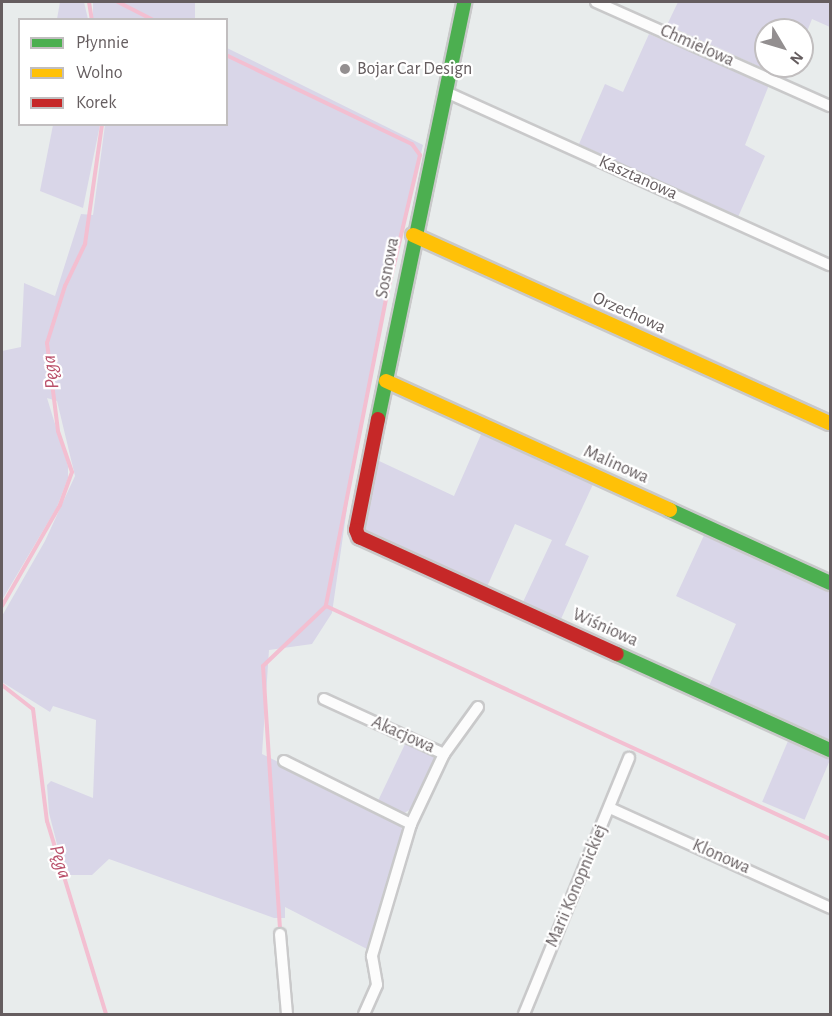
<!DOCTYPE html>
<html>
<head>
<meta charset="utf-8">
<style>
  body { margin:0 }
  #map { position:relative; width:832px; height:1016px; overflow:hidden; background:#e8ecec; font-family:"Alegreya Sans",sans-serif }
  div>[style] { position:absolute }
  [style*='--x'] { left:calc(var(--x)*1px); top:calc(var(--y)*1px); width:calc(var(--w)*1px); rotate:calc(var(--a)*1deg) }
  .green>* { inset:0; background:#d9d6e8; transform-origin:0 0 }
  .stream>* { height:4px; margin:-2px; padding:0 2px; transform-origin:2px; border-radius:2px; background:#f3bfd1 }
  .roads { filter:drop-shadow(2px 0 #c9c9ca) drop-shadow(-2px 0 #c9c9ca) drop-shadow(0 2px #c9c9ca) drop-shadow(0 -2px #c9c9ca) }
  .street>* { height:10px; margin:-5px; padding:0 5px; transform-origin:5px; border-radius:5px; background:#fcfcfc }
  .fast>* { height:14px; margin:-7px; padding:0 7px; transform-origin:7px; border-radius:7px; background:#4caf50 }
  .slow>* { height:14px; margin:-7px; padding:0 7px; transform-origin:7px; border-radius:7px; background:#ffc107 }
  .jam>* { height:14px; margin:-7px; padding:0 7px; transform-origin:7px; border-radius:7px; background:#c62828 }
  .dots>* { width:16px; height:16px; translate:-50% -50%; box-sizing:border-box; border:3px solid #fff; border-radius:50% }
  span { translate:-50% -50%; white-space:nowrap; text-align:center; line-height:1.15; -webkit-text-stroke:4.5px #fff; paint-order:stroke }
  .street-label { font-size:18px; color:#655d5f }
  .poi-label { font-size:18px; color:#655d5f }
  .left { translate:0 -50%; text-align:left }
  .water-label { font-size:20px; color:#ba506a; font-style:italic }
  .frame { position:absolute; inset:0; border:3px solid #655d5f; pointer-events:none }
  .legend { position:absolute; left:18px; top:18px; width:210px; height:108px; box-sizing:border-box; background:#fff; border:2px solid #c1bebf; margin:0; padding:8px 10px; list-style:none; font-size:18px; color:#655d5f }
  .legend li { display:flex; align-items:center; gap:12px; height:30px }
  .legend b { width:30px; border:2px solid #c1bebf }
  .north { position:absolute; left:754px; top:18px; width:60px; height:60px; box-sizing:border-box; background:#fff; border:2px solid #c1bebf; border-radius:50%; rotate:128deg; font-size:16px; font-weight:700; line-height:24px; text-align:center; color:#655d5f }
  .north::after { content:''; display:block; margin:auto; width:21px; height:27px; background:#938f90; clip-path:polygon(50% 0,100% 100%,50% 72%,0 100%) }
</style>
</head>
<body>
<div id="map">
  <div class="green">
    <div style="clip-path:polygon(60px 2px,84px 2px,88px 19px,57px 19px)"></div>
    <div style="left:93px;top:2px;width:102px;height:17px"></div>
    <div style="clip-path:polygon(678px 2px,830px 2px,830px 27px,812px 19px,802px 44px,802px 30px,766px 30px,766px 66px,792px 66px,787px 79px,667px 25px)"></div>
    <div style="clip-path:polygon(649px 34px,769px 85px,745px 145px,765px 156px,738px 217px,579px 144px,605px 84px,623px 92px)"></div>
    <div style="clip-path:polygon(227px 48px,423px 145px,374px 354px,352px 473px,332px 613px,312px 644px,269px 650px,262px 754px,374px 809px,400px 824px,404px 835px,367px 949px,285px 907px,285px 918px,274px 918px,109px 859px,92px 875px,65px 875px,49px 813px,47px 785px,51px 781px,93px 798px,96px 720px,53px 706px,50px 712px,2px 682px,2px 616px,45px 541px,75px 476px,57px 401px,47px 398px,68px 466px,68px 478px,57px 507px,2px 600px,2px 351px,21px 347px,24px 283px,55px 296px,81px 214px,93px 215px,105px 125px,226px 124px)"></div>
    <div style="clip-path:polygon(53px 125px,100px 125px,83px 208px,40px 191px)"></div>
    <div style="clip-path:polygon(590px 303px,830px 413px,830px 418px,588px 306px)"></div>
    <div style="clip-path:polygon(483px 430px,595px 480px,565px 545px,589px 556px,561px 619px,523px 602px,552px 540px,515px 524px,486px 589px,365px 532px,377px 460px,454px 496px)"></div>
    <div style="clip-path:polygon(706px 531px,830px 589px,830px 740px,709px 686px,736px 624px,676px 596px)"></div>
    <div style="left:788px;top:741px;width:46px;height:66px;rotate:23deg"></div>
    <div style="clip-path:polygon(406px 742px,437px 756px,414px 807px,403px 814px,377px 803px)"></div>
  </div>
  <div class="stream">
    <div style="--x:89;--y:2;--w:18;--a:81"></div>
    <div style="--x:118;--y:2;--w:39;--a:27"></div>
    <div style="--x:226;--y:55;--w:206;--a:25.6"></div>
    <div style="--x:412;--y:144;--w:14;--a:54"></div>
    <div style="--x:420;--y:155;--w:148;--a:103.3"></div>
    <div style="--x:386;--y:299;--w:313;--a:101.1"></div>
    <div style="--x:326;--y:606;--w:87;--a:136.4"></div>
    <div style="--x:263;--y:666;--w:263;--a:86.3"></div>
    <div style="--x:2;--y:606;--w:116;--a:-60.1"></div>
    <div style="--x:60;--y:505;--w:35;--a:-70"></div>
    <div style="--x:72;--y:472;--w:43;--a:-108.9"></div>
    <div style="--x:58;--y:431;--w:89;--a:-97.1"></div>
    <div style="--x:47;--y:343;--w:60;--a:-72.5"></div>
    <div style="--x:65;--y:286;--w:47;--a:-64.5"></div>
    <div style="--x:85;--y:244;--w:121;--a:-81.9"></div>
    <div style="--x:326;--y:606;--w:555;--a:24.81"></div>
    <div style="--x:2;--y:685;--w:39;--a:38"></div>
    <div style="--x:33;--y:709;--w:113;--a:82.9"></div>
    <div style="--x:47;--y:821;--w:202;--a:73"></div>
  </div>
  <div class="roads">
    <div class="street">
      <div style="--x:596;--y:2;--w:256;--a:24"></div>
      <div style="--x:446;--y:92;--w:421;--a:24.3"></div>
      <div style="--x:324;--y:699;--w:132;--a:24.6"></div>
      <div style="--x:444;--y:754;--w:77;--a:115.2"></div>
      <div style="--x:444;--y:754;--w:58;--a:-54.1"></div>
      <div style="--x:284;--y:761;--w:142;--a:26.4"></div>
      <div style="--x:411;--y:824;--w:138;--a:106.5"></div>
      <div style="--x:372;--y:956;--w:29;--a:80"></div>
      <div style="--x:377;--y:985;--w:32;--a:114"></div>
      <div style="--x:610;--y:808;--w:242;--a:24.4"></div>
      <div style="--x:280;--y:934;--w:80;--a:85"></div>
      <div style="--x:524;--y:1014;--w:277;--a:-67.7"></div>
    </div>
    <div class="fast">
      <div style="--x:378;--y:419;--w:426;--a:-78.3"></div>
      <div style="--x:670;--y:510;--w:176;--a:24.5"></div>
      <div style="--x:617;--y:654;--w:234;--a:24.3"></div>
    </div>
    <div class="slow">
      <div style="--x:413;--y:235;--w:457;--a:24.3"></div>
      <div style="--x:386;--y:381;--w:312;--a:24.4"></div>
    </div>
    <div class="jam">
      <div style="--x:378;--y:419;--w:113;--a:101.2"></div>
      <div style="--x:356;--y:530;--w:8;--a:67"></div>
      <div style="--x:359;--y:537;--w:283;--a:24.4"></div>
    </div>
  </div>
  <div class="dots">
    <div style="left:345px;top:69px;background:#938f90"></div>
  </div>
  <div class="street-label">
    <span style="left:697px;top:46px;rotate:24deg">Chmielowa</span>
    <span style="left:638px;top:178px;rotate:24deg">Kasztanowa</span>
    <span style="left:388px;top:268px;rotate:-79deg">Sosnowa</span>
    <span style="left:629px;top:313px;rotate:24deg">Orzechowa</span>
    <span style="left:616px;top:465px;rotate:24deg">Malinowa</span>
    <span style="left:605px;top:628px;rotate:24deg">Wiśniowa</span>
    <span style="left:403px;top:735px;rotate:24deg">Akacjowa</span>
    <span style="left:721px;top:857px;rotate:24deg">Klonowa</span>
    <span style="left:577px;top:886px;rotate:-67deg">Marii Konopnickiej</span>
  </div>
  <div class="poi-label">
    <span class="left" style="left:357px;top:69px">Bojar Car Design</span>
  </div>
  <div class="water-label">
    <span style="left:51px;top:372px;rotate:-97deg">Pęga</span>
    <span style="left:60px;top:862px;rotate:73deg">Pęga</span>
  </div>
  <div class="frame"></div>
  <ul class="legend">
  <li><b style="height:8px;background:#4caf50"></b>Płynnie</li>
  <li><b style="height:8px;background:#ffc107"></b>Wolno</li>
  <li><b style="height:8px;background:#c62828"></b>Korek</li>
  </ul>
  <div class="north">N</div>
</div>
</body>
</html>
